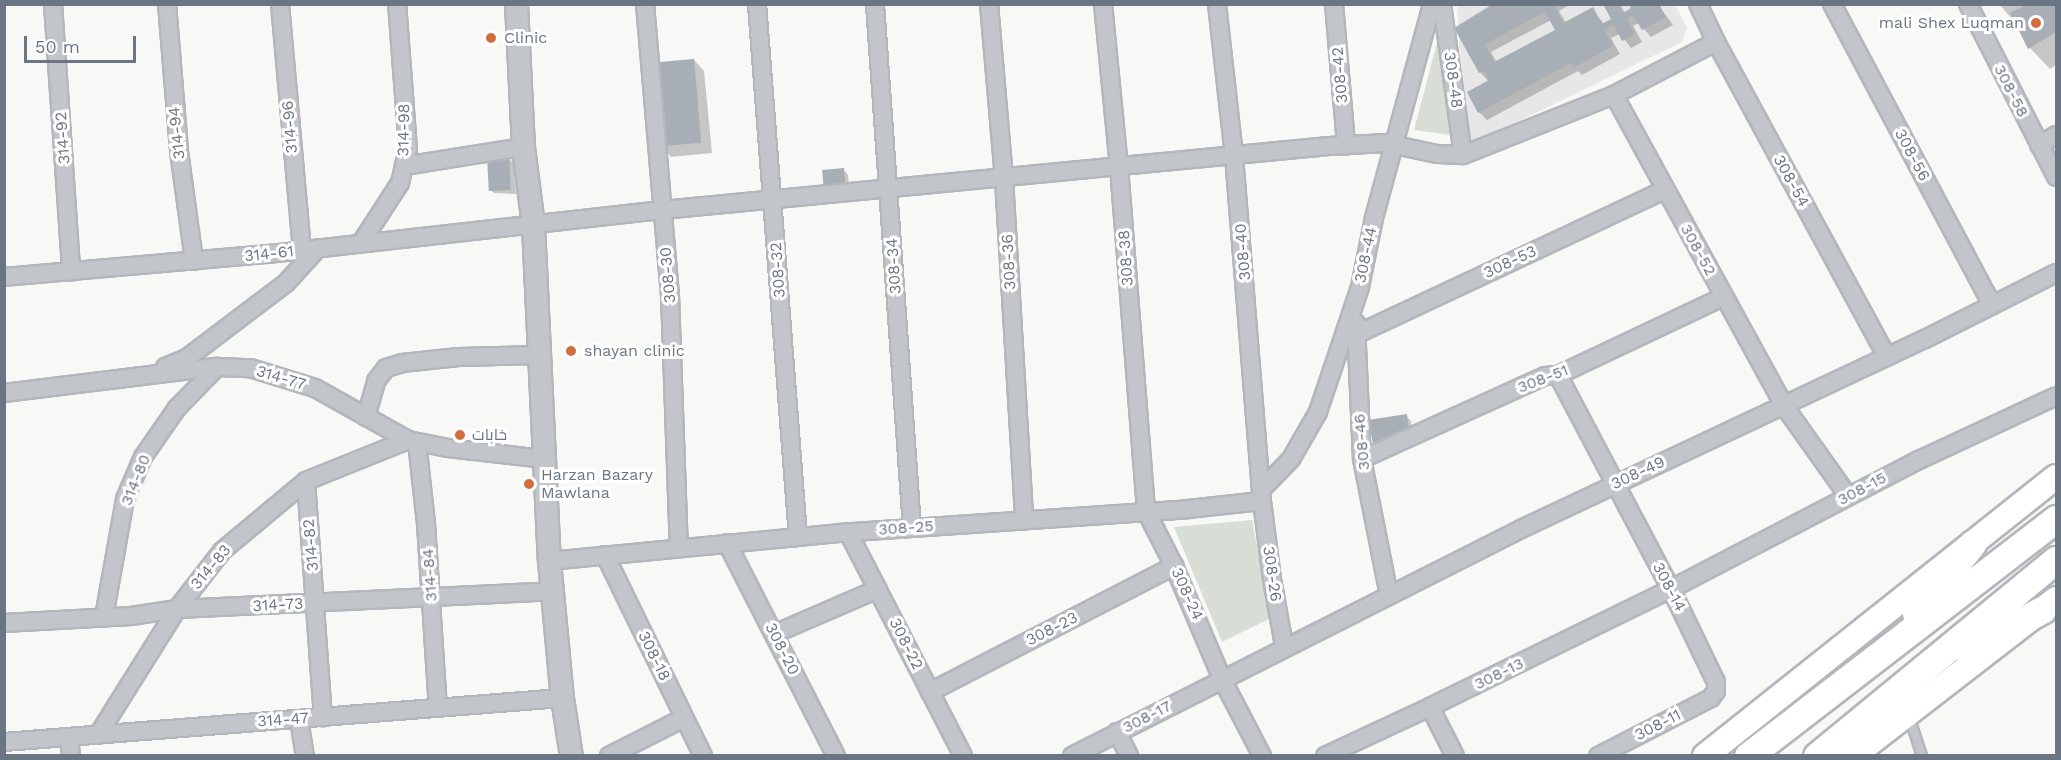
<!DOCTYPE html>
<html>
<head>
<meta charset="utf-8">
<style>
  body { margin:0 }
  #map { position:relative; width:2061px; height:760px; overflow:hidden; background:#f8f8f6; font-family:"Work Sans",Cairo,sans-serif }
  div>[style] { position:absolute }
  [style*='--x'] { left:calc(var(--x)*1px); top:calc(var(--y)*1px); width:calc(var(--w)*1px); rotate:calc(var(--a)*1deg) }
  .built>* { inset:0; background:#e6e7e6 }
  .green>* { inset:0; background:#d8ddd6 }
  .shadow>* { inset:0; background:#0003 }
  .building>* { inset:0; background:#a8aeb5; transform-origin:0 0 }
  .roads { filter:drop-shadow(2px 0 #b3b7bc) drop-shadow(-2px 0 #b3b7bc) drop-shadow(0 2px #b3b7bc) drop-shadow(0 -2px #b3b7bc) }
  .service>* { height:8px; margin:-4px; padding:0 4px; transform-origin:4px; border-radius:4px; background:#c2c5c9 }
  .minor>* { height:16px; margin:-8px; padding:0 8px; transform-origin:8px; border-radius:8px; background:#c2c5c9 }
  .tertiary>* { height:21px; margin:-10.5px; padding:0 10.5px; transform-origin:10.5px; border-radius:10.5px; background:#c2c5c9 }
  .secondary>* { height:24px; margin:-12px; padding:0 12px; transform-origin:12px; border-radius:12px; background:#fff }
  .trunk>* { height:27px; margin:-13.5px; padding:0 13.5px; transform-origin:13.5px; border-radius:13.5px; background:#fff }
  .dots>* { width:16px; height:16px; translate:-50% -50%; box-sizing:border-box; border:3px solid #fff; border-radius:50% }
  span { translate:-50% -50%; white-space:nowrap; text-align:center; line-height:1.15; -webkit-text-stroke:6px #fff; paint-order:stroke }
  .poi-label { font-size:16px; color:#6b7684 }
  .right { translate:-100% -50%; text-align:right }
  .left { translate:0 -50%; text-align:left }
  .street-label { font-size:16px; color:#6b7684 }
  .frame { position:absolute; inset:0; border:6px solid #6b7684; pointer-events:none }
  .scale { position:absolute; left:24px; top:36px; width:112px; height:27px; box-sizing:border-box; border:3px solid #6b7684; border-top:0; padding-left:8px; font-size:18px; line-height:21px; white-space:nowrap; color:#6b7684; -webkit-text-stroke:4px #fff; paint-order:stroke }
</style>
</head>
<body>
<div id="map">
  <div class="built">
    <div style="clip-path:polygon(1457px 5px,1675px 5px,1687px 28px,1682px 42px,1465px 147px)"></div>
  </div>
  <div class="green">
    <div style="clip-path:polygon(1440px 31px,1458px 136px,1414px 130px)"></div>
    <div style="clip-path:polygon(1252px 520px,1271px 618px,1222px 642px,1174px 527px)"></div>
  </div>
  <div class="shadow">
    <div style="clip-path:polygon(evenodd,1495px 4px,1571px 4px,1559px 11px,1566px 23px,1592px 9px,1604px 24px,1613px 20px,1604px 4px,1620px 4px,1625px 13px,1633px 9px,1631px 4px,1661px 4px,1659px 6px,1673px 25px,1651px 37px,1639px 23px,1633px 26px,1642px 42px,1631px 48px,1620px 34px,1611px 38px,1620px 54px,1582px 75px,1578px 71px,1487px 120px,1479px 112px,1489px 82px,1480px 72px,1456px 28px,1495px 4px,1551px 20px,1557px 31px,1497px 63px,1491px 52px,1551px 20px)"></div>
    <div style="clip-path:polygon(1999px 4px,2056px 4px,2056px 65px,2050px 69px,2030px 48px,2013px 17px,2011px 18px)"></div>
    <div style="clip-path:polygon(694px 60px,704px 71px,712px 153px,671px 157px,661px 146px)"></div>
    <div style="clip-path:polygon(509px 158px,513px 163px,516px 194px,494px 193px,489px 188px)"></div>
    <div style="clip-path:polygon(844px 170px,848px 175px,850px 194px,829px 195px)"></div>
    <div style="clip-path:polygon(1406px 416px,1411px 421px,1413px 436px,1379px 447px,1374px 442px)"></div>
  </div>
  <div class="building">
    <div style="clip-path:polygon(evenodd,1493px 4px,1554px 4px,1563px 23px,1593px 7px,1602px 24px,1611px 19px,1603px 4px,1618px 4px,1623px 13px,1631px 8px,1629px 4px,1650px 4px,1652px 7px,1659px 4px,1666px 17px,1642px 30px,1633px 15px,1627px 18px,1635px 34px,1622px 41px,1614px 25px,1605px 30px,1613px 46px,1573px 68px,1571px 63px,1478px 113px,1467px 92px,1489px 80px,1484px 71px,1479px 73px,1454px 28px,1493px 4px,1545px 12px,1555px 30px,1494px 62px,1485px 44px,1545px 12px)"></div>
    <div style="clip-path:polygon(2028px 4px,2056px 4px,2056px 32px,2028px 49px,2010px 13px)"></div>
    <div style="left:694px;top:59px;width:84px;height:40px;rotate:85deg"></div>
    <div style="left:509px;top:156px;width:34px;height:22px;rotate:87deg"></div>
    <div style="left:844px;top:168px;width:21px;height:22px;rotate:85deg"></div>
    <div style="clip-path:polygon(1407px 414px,1409px 431px,1373px 443px,1368px 420px)"></div>
  </div>
  <div class="roads">
    <div class="service">
      <div style="--x:1909;--y:716;--w:42;--a:72"></div>
    </div>
    <div class="minor">
      <div style="--x:53;--y:4;--w:268;--a:86.1"></div>
      <div style="--x:167;--y:4;--w:147;--a:85.3"></div>
      <div style="--x:179;--y:151;--w:111;--a:82.2"></div>
      <div style="--x:280;--y:4;--w:247;--a:84.9"></div>
      <div style="--x:645;--y:4;--w:292;--a:85.1"></div>
      <div style="--x:670;--y:295;--w:252;--a:88"></div>
      <div style="--x:757;--y:4;--w:535;--a:85.6"></div>
      <div style="--x:875;--y:4;--w:525;--a:85.96"></div>
      <div style="--x:989;--y:4;--w:176;--a:85.1"></div>
      <div style="--x:1004;--y:179;--w:342;--a:86.6"></div>
      <div style="--x:1103;--y:4;--w:164;--a:84.4"></div>
      <div style="--x:1119;--y:167;--w:345;--a:85.5"></div>
      <div style="--x:1146;--y:511;--w:62;--a:63"></div>
      <div style="--x:1174;--y:566;--w:123;--a:67"></div>
      <div style="--x:1222;--y:679;--w:87;--a:62.5"></div>
      <div style="--x:1217;--y:4;--w:153;--a:83.6"></div>
      <div style="--x:1234;--y:156;--w:346;--a:85.4"></div>
      <div style="--x:1262;--y:501;--w:79;--a:82.7"></div>
      <div style="--x:1272;--y:579;--w:68;--a:79.8"></div>
      <div style="--x:1334;--y:4;--w:142;--a:85.1"></div>
      <div style="--x:1442;--y:4;--w:152;--a:82.1"></div>
      <div style="--x:1698;--y:4;--w:42;--a:64.7"></div>
      <div style="--x:1716;--y:42;--w:358;--a:61.5"></div>
      <div style="--x:1832;--y:4;--w:341;--a:62"></div>
      <div style="--x:1968;--y:4;--w:194;--a:63"></div>
      <div style="--x:1614;--y:95;--w:354;--a:61.3"></div>
      <div style="--x:1784;--y:406;--w:110;--a:54.6"></div>
      <div style="--x:2039;--y:145;--w:20;--a:-30"></div>
      <div style="--x:404;--y:166;--w:121;--a:-9.1"></div>
      <div style="--x:361;--y:243;--w:72;--a:-57"></div>
      <div style="--x:400;--y:183;--w:35;--a:-77"></div>
      <div style="--x:408;--y:149;--w:145;--a:-94.3"></div>
      <div style="--x:4;--y:277;--w:266;--a:-5"></div>
      <div style="--x:269;--y:254;--w:395;--a:-6.4"></div>
      <div style="--x:662;--y:210;--w:670;--a:-5.48"></div>
      <div style="--x:1329;--y:146;--w:57;--a:-3"></div>
      <div style="--x:1386;--y:143;--w:52;--a:12.2"></div>
      <div style="--x:1437;--y:154;--w:26;--a:2"></div>
      <div style="--x:1463;--y:155;--w:162;--a:-21.7"></div>
      <div style="--x:1614;--y:95;--w:115;--a:-27.5"></div>
      <div style="--x:1356;--y:323;--w:136;--a:87.5"></div>
      <div style="--x:1362;--y:459;--w:139;--a:78.8"></div>
      <div style="--x:1355;--y:335;--w:342;--a:-25.1"></div>
      <div style="--x:165;--y:367;--w:24;--a:-22"></div>
      <div style="--x:187;--y:358;--w:124;--a:-37.1"></div>
      <div style="--x:286;--y:283;--w:47;--a:-47.6"></div>
      <div style="--x:1558;--y:375;--w:242;--a:62.2"></div>
      <div style="--x:1671;--y:589;--w:103;--a:64.2"></div>
      <div style="--x:1716;--y:682;--w:9;--a:90"></div>
      <div style="--x:1716;--y:691;--w:9;--a:126"></div>
      <div style="--x:1711;--y:698;--w:127;--a:152.8"></div>
      <div style="--x:4;--y:393;--w:215;--a:-7"></div>
      <div style="--x:217;--y:367;--w:33;--a:2"></div>
      <div style="--x:250;--y:368;--w:68;--a:17.1"></div>
      <div style="--x:315;--y:388;--w:107;--a:29.2"></div>
      <div style="--x:408;--y:440;--w:41;--a:11.3"></div>
      <div style="--x:448;--y:448;--w:98;--a:6.5"></div>
      <div style="--x:366;--y:417;--w:37;--a:-74"></div>
      <div style="--x:376;--y:381;--w:16;--a:-52"></div>
      <div style="--x:386;--y:368;--w:17;--a:-17"></div>
      <div style="--x:402;--y:363;--w:57;--a:-6"></div>
      <div style="--x:459;--y:357;--w:80;--a:-1.4"></div>
      <div style="--x:417;--y:442;--w:82;--a:83.7"></div>
      <div style="--x:426;--y:524;--w:184;--a:86.3"></div>
      <div style="--x:1362;--y:459;--w:201;--a:-24.4"></div>
      <div style="--x:1545;--y:376;--w:13;--a:-4"></div>
      <div style="--x:1558;--y:375;--w:183;--a:-25.3"></div>
      <div style="--x:306;--y:481;--w:237;--a:85.9"></div>
      <div style="--x:1263;--y:488;--w:40;--a:-46"></div>
      <div style="--x:1291;--y:459;--w:54;--a:-60.1"></div>
      <div style="--x:1318;--y:412;--w:132;--a:-71.4"></div>
      <div style="--x:1360;--y:287;--w:70;--a:-78.5"></div>
      <div style="--x:1374;--y:218;--w:222;--a:-74.8"></div>
      <div style="--x:848;--y:532;--w:252;--a:62.8"></div>
      <div style="--x:727;--y:543;--w:239;--a:62.9"></div>
      <div style="--x:605;--y:555;--w:224;--a:64"></div>
      <div style="--x:549;--y:561;--w:291;--a:-5.5"></div>
      <div style="--x:839;--y:533;--w:350;--a:-3.9"></div>
      <div style="--x:1188;--y:509;--w:74;--a:-6.2"></div>
      <div style="--x:104;--y:617;--w:120;--a:-79.9"></div>
      <div style="--x:125;--y:499;--w:46;--a:-66.8"></div>
      <div style="--x:143;--y:457;--w:60;--a:-55.2"></div>
      <div style="--x:177;--y:408;--w:57;--a:-45.7"></div>
      <div style="--x:4;--y:623;--w:127;--a:-3.2"></div>
      <div style="--x:131;--y:616;--w:47;--a:-8.7"></div>
      <div style="--x:177;--y:609;--w:375;--a:-2.7"></div>
      <div style="--x:774;--y:634;--w:113;--a:-23.4"></div>
      <div style="--x:930;--y:692;--w:275;--a:-27.3"></div>
      <div style="--x:1430;--y:707;--w:55;--a:63"></div>
      <div style="--x:299;--y:719;--w:37;--a:81"></div>
      <div style="--x:1117;--y:732;--w:27;--a:63"></div>
      <div style="--x:98;--y:735;--w:149;--a:-57.9"></div>
      <div style="--x:177;--y:609;--w:73;--a:-52.2"></div>
      <div style="--x:222;--y:551;--w:109;--a:-39.8"></div>
      <div style="--x:306;--y:481;--w:110;--a:-21.9"></div>
      <div style="--x:69;--y:737;--w:19;--a:84"></div>
      <div style="--x:4;--y:742;--w:560;--a:-4.51"></div>
      <div style="--x:609;--y:756;--w:84;--a:-26.9"></div>
      <div style="--x:1072;--y:756;--w:503;--a:-26.82"></div>
      <div style="--x:1521;--y:529;--w:446;--a:-25.2"></div>
      <div style="--x:1925;--y:339;--w:147;--a:-26.7"></div>
      <div style="--x:1325;--y:756;--w:116;--a:-25"></div>
      <div style="--x:1430;--y:707;--w:268;--a:-26.1"></div>
      <div style="--x:1671;--y:589;--w:280;--a:-27.5"></div>
      <div style="--x:1919;--y:460;--w:151;--a:-25"></div>
    </div>
    <div class="tertiary">
      <div style="--x:516;--y:4;--w:143;--a:87.2"></div>
      <div style="--x:523;--y:147;--w:79;--a:82.7"></div>
      <div style="--x:533;--y:225;--w:336;--a:87.3"></div>
      <div style="--x:549;--y:561;--w:138;--a:84.6"></div>
      <div style="--x:562;--y:698;--w:59;--a:81.2"></div>
    </div>
    <div class="secondary">
      <div style="--x:1705;--y:756;--w:448;--a:-38.5"></div>
      <div style="--x:1853;--y:756;--w:257;--a:-37.7"></div>
    </div>
    <div class="trunk">
      <div style="--x:1916;--y:613;--w:89;--a:-50.9"></div>
      <div style="--x:1967;--y:650;--w:85;--a:-28.1"></div>
      <div style="--x:1748;--y:756;--w:389;--a:-37.6"></div>
      <div style="--x:1817;--y:756;--w:309;--a:-39.4"></div>
    </div>
  </div>
  <div class="dots">
    <div style="left:2036px;top:23px;background:#d16d3e"></div>
    <div style="left:491px;top:38px;background:#d16d3e"></div>
    <div style="left:571px;top:351px;background:#d16d3e"></div>
    <div style="left:460px;top:435px;background:#d16d3e"></div>
    <div style="left:529px;top:484px;background:#d16d3e"></div>
  </div>
  <div class="poi-label">
    <span class="right" style="left:2024px;top:23px">mali Shex Luqman</span>
    <span class="left" style="left:504px;top:38px">Clinic</span>
    <span class="left" style="left:584px;top:351px">shayan clinic</span>
    <span class="left" style="left:472px;top:435px">خابات</span>
    <span class="left" style="left:541px;top:484px">Harzan Bazary<br>Mawlana</span>
  </div>
  <div class="street-label">
    <span style="left:1340px;top:75px;rotate:-95deg">308-42</span>
    <span style="left:1453px;top:80px;rotate:82deg">308-48</span>
    <span style="left:2011px;top:91px;rotate:63deg">308-58</span>
    <span style="left:290px;top:127px;rotate:-95deg">314-96</span>
    <span style="left:404px;top:130px;rotate:-89deg">314-98</span>
    <span style="left:177px;top:133px;rotate:-96deg">314-94</span>
    <span style="left:63px;top:138px;rotate:-94deg">314-92</span>
    <span style="left:1912px;top:155px;rotate:62deg">308-56</span>
    <span style="left:1791px;top:181px;rotate:61deg">308-54</span>
    <span style="left:1698px;top:250px;rotate:61deg">308-52</span>
    <span style="left:1243px;top:252px;rotate:-95deg">308-40</span>
    <span style="left:269px;top:254px;rotate:-6deg">314-61</span>
    <span style="left:1366px;top:255px;rotate:-78deg">308-44</span>
    <span style="left:1126px;top:258px;rotate:-94deg">308-38</span>
    <span style="left:1009px;top:262px;rotate:-93deg">308-36</span>
    <span style="left:1510px;top:262px;rotate:-25deg">308-53</span>
    <span style="left:894px;top:266px;rotate:-94deg">308-34</span>
    <span style="left:778px;top:270px;rotate:-94deg">308-32</span>
    <span style="left:668px;top:275px;rotate:-95deg">308-30</span>
    <span style="left:281px;top:378px;rotate:17deg">314-77</span>
    <span style="left:1543px;top:379px;rotate:-21deg">308-51</span>
    <span style="left:1362px;top:442px;rotate:-95deg">308-46</span>
    <span style="left:1638px;top:473px;rotate:-25deg">308-49</span>
    <span style="left:136px;top:480px;rotate:-68deg">314-80</span>
    <span style="left:1862px;top:489px;rotate:-28deg">308-15</span>
    <span style="left:906px;top:528px;rotate:-4deg">308-25</span>
    <span style="left:311px;top:545px;rotate:-95deg">314-82</span>
    <span style="left:211px;top:567px;rotate:-50deg">314-83</span>
    <span style="left:1272px;top:574px;rotate:82deg">308-26</span>
    <span style="left:430px;top:575px;rotate:-94deg">314-84</span>
    <span style="left:1669px;top:587px;rotate:62deg">308-14</span>
    <span style="left:1187px;top:594px;rotate:66deg">308-24</span>
    <span style="left:278px;top:605px;rotate:-3deg">314-73</span>
    <span style="left:1052px;top:629px;rotate:-27deg">308-23</span>
    <span style="left:906px;top:644px;rotate:63deg">308-22</span>
    <span style="left:782px;top:649px;rotate:63deg">308-20</span>
    <span style="left:654px;top:656px;rotate:64deg">308-18</span>
    <span style="left:1499px;top:674px;rotate:-26deg">308-13</span>
    <span style="left:1147px;top:717px;rotate:-27deg">308-17</span>
    <span style="left:283px;top:720px;rotate:-4deg">314-47</span>
    <span style="left:1658px;top:725px;rotate:-27deg">308-11</span>
  </div>
  <div class="frame"></div>
  <div class="scale">50 m</div>
</div>
</body>
</html>
